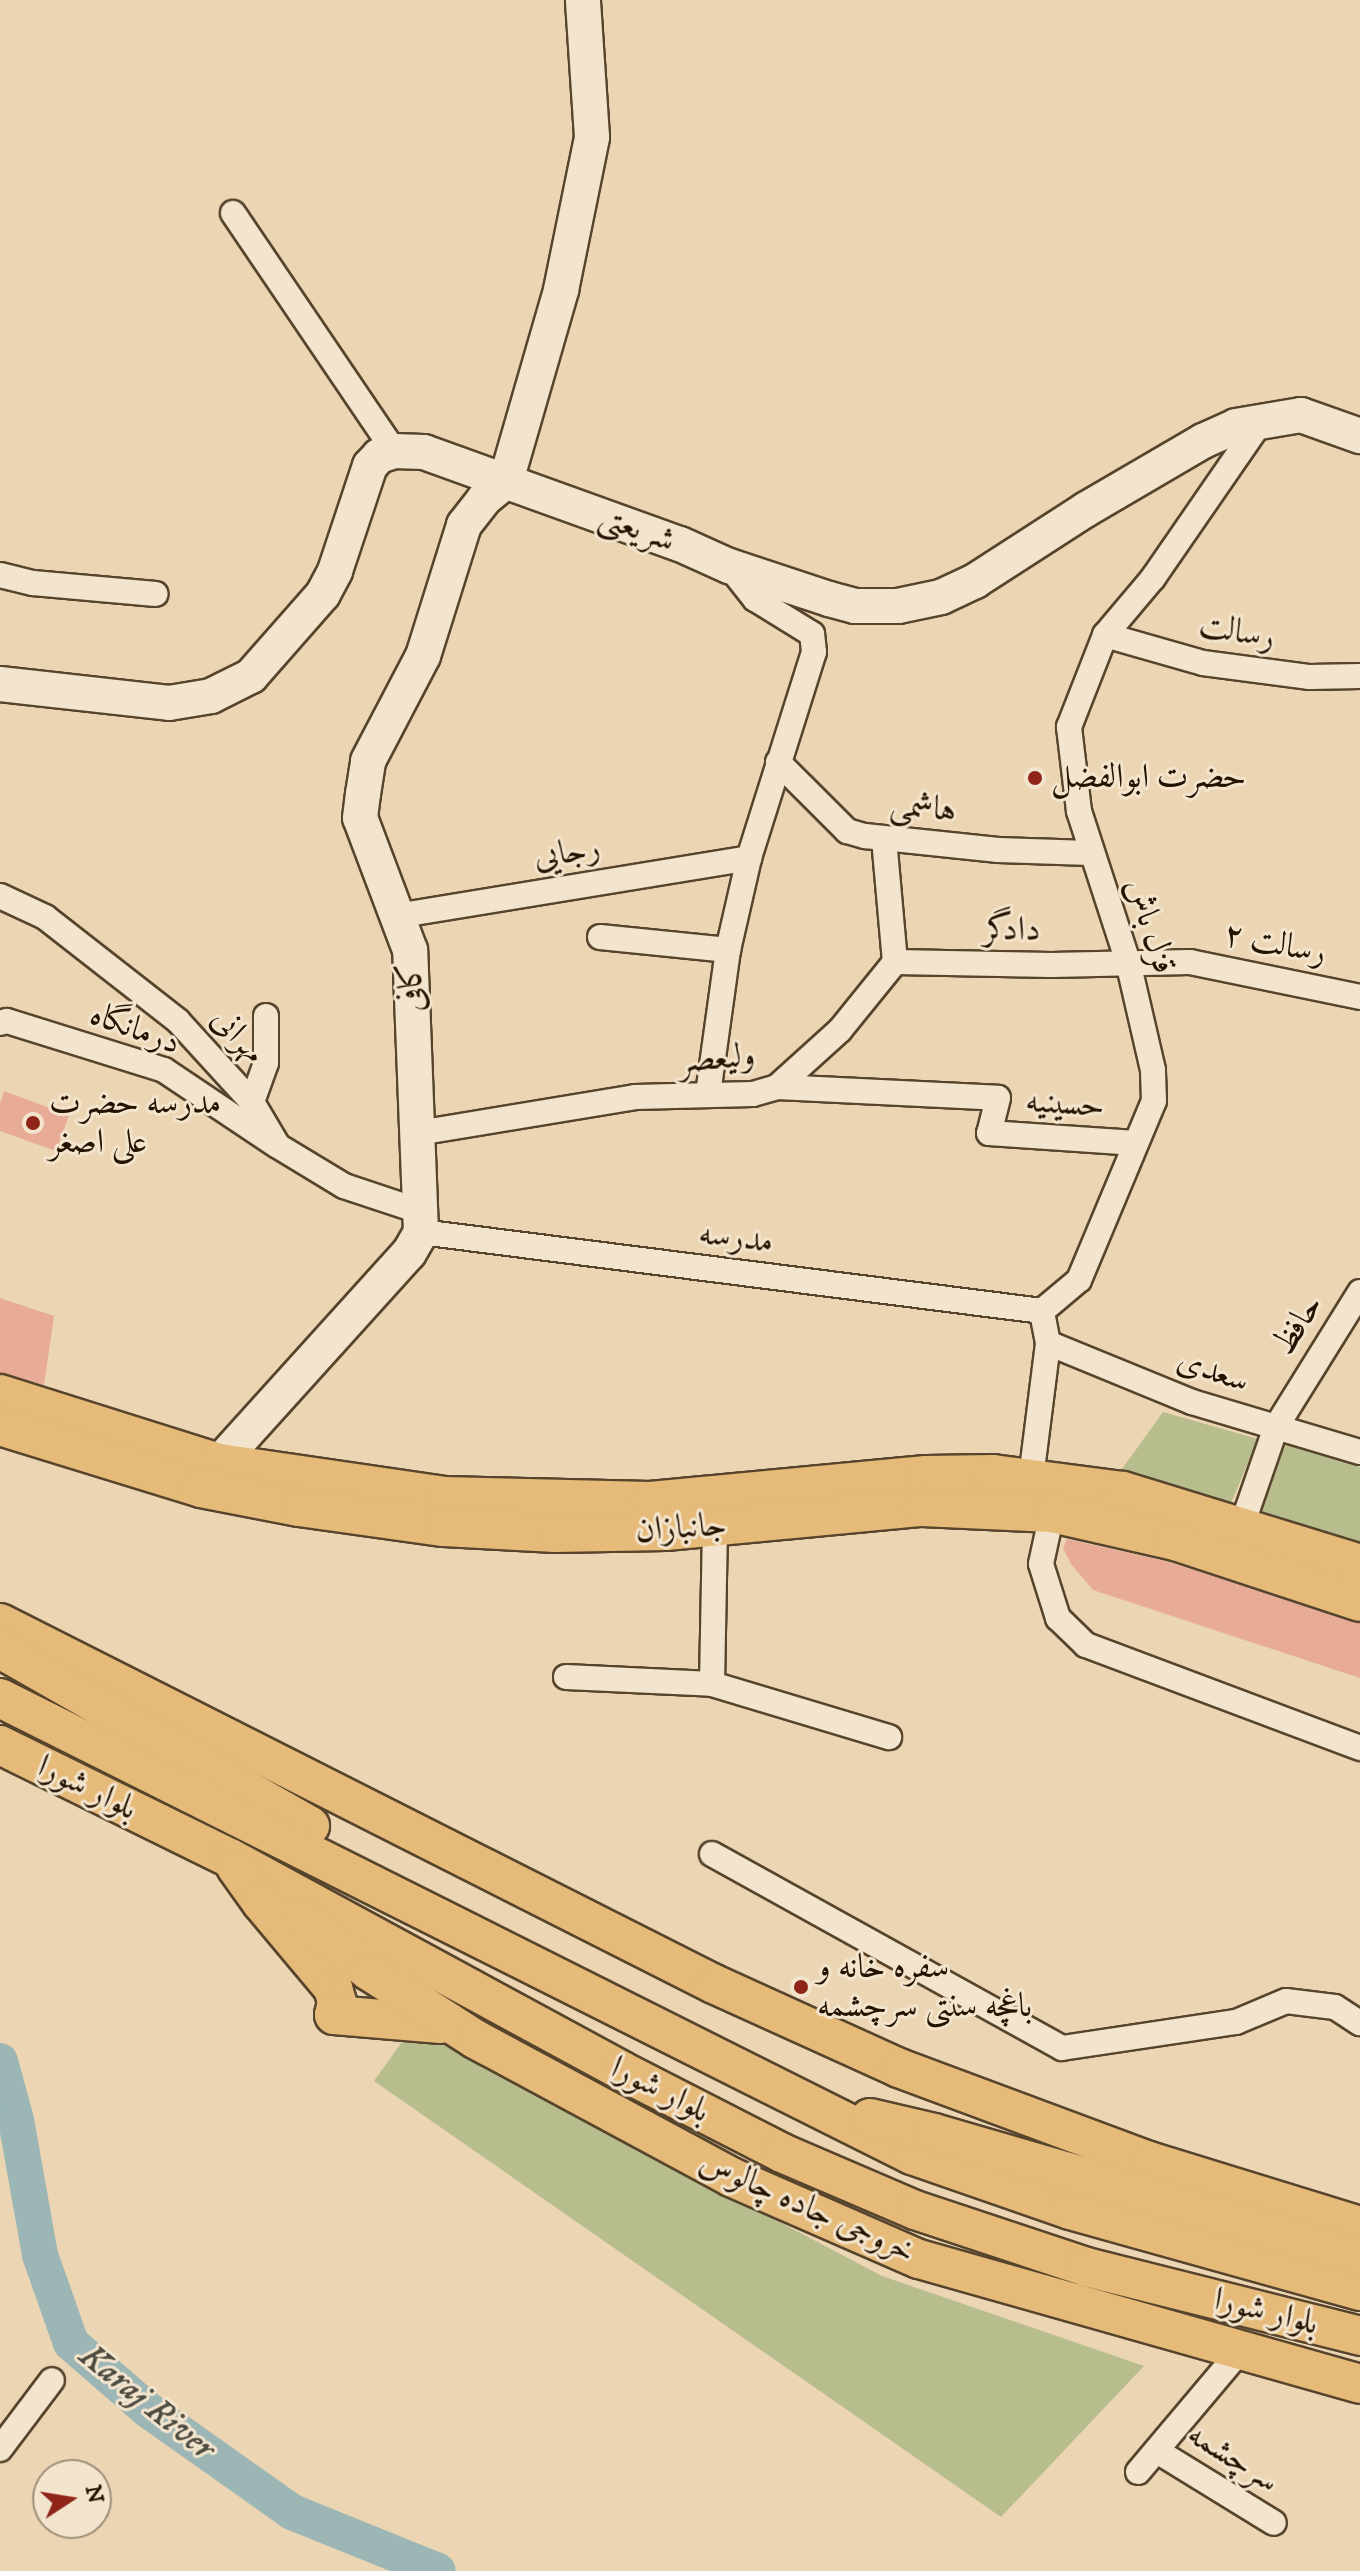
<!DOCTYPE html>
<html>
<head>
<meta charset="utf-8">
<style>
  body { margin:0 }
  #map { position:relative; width:1360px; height:2571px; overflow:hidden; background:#ecd5b2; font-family:"IM FELL DW Pica",Amiri,serif }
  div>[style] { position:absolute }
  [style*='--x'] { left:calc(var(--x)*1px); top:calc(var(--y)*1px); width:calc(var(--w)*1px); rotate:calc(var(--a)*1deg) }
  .green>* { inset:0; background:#b7bd8d }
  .river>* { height:36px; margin:-18px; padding:0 18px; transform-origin:18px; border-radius:18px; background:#9cb6b6 }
  .building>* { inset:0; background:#e7ab96 }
  .roads { filter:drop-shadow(2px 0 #56442c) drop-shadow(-2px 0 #56442c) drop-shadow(0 2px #56442c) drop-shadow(0 -2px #56442c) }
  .street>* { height:24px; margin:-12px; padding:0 12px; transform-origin:12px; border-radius:12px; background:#f3e4cd }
  .secondary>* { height:34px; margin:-17px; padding:0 17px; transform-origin:17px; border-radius:17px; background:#f3e4cd }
  .primary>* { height:38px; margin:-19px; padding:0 19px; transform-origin:19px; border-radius:19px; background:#e6ba79 }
  .dots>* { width:22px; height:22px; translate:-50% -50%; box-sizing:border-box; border:4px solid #f3e4cd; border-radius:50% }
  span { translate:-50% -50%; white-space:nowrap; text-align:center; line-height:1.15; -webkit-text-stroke:6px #f3e4cd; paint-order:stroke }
  .street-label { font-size:34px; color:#241300 }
  .poi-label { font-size:34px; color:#241300 }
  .left { translate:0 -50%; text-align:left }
  .water-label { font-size:36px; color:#4e4c40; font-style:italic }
  .north { position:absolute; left:32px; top:2459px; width:80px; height:80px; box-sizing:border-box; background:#f3e4cd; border:2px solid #a0907b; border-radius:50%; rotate:78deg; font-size:22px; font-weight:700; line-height:32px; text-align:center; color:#241300 }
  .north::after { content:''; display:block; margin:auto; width:28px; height:36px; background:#8f2418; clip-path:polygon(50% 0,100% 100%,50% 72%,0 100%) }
</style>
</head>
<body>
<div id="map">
  <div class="green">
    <div style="clip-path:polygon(1163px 1412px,1258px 1439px,1228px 1510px,1117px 1476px)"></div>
    <div style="clip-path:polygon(1283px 1443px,1360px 1467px,1360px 1554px,1255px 1524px)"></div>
    <div style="clip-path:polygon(412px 2028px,882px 2276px,1144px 2366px,1001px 2517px,374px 2081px)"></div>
  </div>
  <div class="river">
    <div style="--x:0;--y:2061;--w:61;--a:74.8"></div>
    <div style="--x:16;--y:2120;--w:137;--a:79.9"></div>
    <div style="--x:40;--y:2255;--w:93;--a:70.6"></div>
    <div style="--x:71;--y:2343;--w:102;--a:41"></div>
    <div style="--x:148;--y:2410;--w:176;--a:35.3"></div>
    <div style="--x:292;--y:2512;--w:157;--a:22"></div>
  </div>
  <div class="building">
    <div style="clip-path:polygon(4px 1091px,69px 1115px,56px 1151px,0 1131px,0 1104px)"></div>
    <div style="clip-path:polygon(0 1298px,54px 1316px,44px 1385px,0 1373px)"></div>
    <div style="clip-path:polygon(1067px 1539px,1169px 1562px,1360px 1623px,1360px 1678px,1093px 1590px,1071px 1564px,1063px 1548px)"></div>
  </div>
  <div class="roads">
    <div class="street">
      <div style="--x:233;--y:213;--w:287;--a:55.9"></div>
      <div style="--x:0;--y:575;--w:34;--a:14"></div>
      <div style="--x:33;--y:583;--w:123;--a:5.1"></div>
      <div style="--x:1105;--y:635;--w:102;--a:15.9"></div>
      <div style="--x:1203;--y:663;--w:108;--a:7.5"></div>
      <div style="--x:1310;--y:677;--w:50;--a:-1.1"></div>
      <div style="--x:778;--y:762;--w:98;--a:45"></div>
      <div style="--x:847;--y:831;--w:19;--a:16"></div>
      <div style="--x:865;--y:836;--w:134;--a:6"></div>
      <div style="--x:998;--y:850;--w:92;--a:1.9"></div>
      <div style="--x:0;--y:896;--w:50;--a:25"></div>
      <div style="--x:45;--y:917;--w:169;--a:38"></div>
      <div style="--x:178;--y:1021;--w:110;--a:47.6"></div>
      <div style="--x:252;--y:1102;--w:51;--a:59.4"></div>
      <div style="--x:278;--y:1146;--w:77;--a:31.2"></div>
      <div style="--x:344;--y:1186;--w:82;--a:18.4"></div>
      <div style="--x:396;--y:916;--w:358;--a:-9.3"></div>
      <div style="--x:600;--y:937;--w:129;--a:5.8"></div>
      <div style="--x:895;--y:962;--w:156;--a:1.1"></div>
      <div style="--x:1051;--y:965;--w:139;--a:-1.2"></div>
      <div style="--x:1190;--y:962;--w:174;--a:11.6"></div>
      <div style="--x:0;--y:1023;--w:7;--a:-16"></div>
      <div style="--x:7;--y:1021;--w:164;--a:17.3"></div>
      <div style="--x:164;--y:1070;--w:135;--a:33.8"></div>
      <div style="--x:777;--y:1087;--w:221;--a:2.8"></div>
      <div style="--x:998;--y:1098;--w:36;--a:104"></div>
      <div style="--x:989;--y:1133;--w:147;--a:3.9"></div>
      <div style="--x:708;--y:1094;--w:145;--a:-82.1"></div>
      <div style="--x:728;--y:950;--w:94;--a:-77.1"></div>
      <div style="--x:749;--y:858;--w:216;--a:-72.5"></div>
      <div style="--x:814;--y:652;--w:18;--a:-96"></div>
      <div style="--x:812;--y:634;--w:67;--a:-148.4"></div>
      <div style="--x:755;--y:599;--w:42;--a:-128.2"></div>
      <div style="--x:252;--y:1102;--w:41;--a:-70.3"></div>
      <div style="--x:266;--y:1063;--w:47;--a:-90"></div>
      <div style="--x:418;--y:1133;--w:220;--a:-9.4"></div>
      <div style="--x:635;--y:1097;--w:118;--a:-1.5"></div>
      <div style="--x:753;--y:1094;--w:25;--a:-16"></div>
      <div style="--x:777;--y:1087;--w:85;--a:-42.1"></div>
      <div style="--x:840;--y:1030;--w:87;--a:-51"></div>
      <div style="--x:895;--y:962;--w:123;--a:-95.1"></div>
      <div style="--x:421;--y:1232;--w:626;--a:7.25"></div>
      <div style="--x:1048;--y:1343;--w:156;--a:22.3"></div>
      <div style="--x:1192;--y:1402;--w:175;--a:16.6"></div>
      <div style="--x:1031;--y:1478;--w:136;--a:-82.8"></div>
      <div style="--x:1048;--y:1343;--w:33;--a:-101"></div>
      <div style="--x:1042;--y:1311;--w:48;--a:-40"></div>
      <div style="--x:1079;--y:1280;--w:194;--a:-67.3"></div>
      <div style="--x:1154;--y:1101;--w:31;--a:-92"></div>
      <div style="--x:1153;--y:1070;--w:111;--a:-103"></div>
      <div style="--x:1128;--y:962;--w:159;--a:-108"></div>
      <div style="--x:1079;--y:811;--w:85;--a:-96.8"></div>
      <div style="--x:1069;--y:727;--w:99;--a:-68.6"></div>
      <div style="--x:1105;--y:635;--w:75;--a:-49.9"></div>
      <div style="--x:1153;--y:578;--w:192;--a:-55.4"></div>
      <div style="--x:1052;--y:1513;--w:52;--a:102.2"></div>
      <div style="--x:1041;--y:1564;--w:57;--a:72.5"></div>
      <div style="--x:1058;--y:1618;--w:39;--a:44"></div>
      <div style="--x:1086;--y:1645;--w:293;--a:20.6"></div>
      <div style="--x:1241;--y:1528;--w:107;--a:-70.9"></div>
      <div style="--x:1276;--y:1427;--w:159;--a:-58.1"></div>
      <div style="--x:566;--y:1677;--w:146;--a:2.7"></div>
      <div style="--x:712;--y:1684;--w:185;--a:16.7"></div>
      <div style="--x:712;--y:1684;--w:158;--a:-88.9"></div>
      <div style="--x:712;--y:1854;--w:400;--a:29"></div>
      <div style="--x:1062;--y:2048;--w:176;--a:-8.5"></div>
      <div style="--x:1236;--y:2022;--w:54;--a:-22.8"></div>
      <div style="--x:1286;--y:2001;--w:49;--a:7"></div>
      <div style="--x:1335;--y:2007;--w:30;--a:33"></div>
      <div style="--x:0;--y:2449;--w:86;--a:-53"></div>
      <div style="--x:1157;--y:2451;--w:137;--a:31.6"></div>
      <div style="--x:1138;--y:2472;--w:157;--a:-49.9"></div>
    </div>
    <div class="secondary">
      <div style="--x:0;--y:684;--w:170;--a:6.4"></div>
      <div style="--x:169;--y:703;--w:43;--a:-9.5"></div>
      <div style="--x:211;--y:696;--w:45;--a:-26.6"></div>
      <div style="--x:251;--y:676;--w:109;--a:-48.7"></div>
      <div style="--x:323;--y:594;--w:26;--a:-62"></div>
      <div style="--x:335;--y:571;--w:111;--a:-71.6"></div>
      <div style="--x:370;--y:466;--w:13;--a:-48"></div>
      <div style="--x:379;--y:456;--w:16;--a:-18"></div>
      <div style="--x:394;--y:451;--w:30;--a:2"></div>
      <div style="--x:424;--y:452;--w:272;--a:19.8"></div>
      <div style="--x:680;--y:544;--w:54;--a:24.2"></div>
      <div style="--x:729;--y:566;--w:105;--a:18.3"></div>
      <div style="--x:829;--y:599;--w:27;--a:15"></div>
      <div style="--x:855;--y:606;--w:43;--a:0"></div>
      <div style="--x:898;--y:606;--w:44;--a:-11.8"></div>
      <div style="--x:941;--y:597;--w:38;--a:-25"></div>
      <div style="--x:975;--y:581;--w:131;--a:-32.8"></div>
      <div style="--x:1085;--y:510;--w:137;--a:-30.3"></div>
      <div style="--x:1203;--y:441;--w:36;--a:-24"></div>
      <div style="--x:1236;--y:426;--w:66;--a:-9.6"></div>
      <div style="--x:1301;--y:415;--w:63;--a:19.6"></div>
      <div style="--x:219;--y:1463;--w:283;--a:-47.9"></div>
      <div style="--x:409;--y:1253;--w:24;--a:-60"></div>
      <div style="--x:421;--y:1232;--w:282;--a:-92.2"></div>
      <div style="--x:410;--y:950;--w:141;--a:-110.7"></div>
      <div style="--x:360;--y:818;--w:24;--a:-83"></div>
      <div style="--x:363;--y:794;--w:33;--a:-81"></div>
      <div style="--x:368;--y:761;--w:119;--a:-62.4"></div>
      <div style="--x:423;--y:656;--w:137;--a:-72.6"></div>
      <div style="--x:464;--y:525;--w:33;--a:-52"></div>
      <div style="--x:484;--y:499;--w:28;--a:-39"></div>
      <div style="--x:506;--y:481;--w:199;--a:-73.9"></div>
      <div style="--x:561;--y:290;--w:156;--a:-78.5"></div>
      <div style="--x:592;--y:137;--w:137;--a:-93.8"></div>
    </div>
    <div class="primary">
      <div style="--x:0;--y:1394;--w:230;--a:17.5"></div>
      <div style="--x:219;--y:1463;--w:227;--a:8.3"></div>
      <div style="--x:444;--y:1496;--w:206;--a:1.4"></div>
      <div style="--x:650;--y:1501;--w:277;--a:-5.4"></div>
      <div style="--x:926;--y:1475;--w:67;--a:-0.9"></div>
      <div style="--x:993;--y:1474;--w:131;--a:7.5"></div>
      <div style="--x:1123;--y:1491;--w:248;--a:17.1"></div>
      <div style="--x:0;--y:1426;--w:210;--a:17.1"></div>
      <div style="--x:201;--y:1488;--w:100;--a:11"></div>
      <div style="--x:299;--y:1507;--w:146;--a:7.9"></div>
      <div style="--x:444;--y:1527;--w:111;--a:3.1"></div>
      <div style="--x:555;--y:1533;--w:111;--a:-1"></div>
      <div style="--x:666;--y:1531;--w:257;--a:-5.4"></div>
      <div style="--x:922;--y:1507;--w:130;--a:2.6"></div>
      <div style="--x:1052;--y:1513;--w:126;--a:12.8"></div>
      <div style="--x:1175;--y:1541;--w:195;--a:18.2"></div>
      <div style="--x:0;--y:1623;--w:800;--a:26.82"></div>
      <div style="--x:714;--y:1984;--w:203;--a:24.4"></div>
      <div style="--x:899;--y:2068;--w:267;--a:20.4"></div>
      <div style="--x:1149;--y:2161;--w:221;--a:17.1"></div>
      <div style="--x:0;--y:1649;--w:357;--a:29.7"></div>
      <div style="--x:0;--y:1698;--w:1020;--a:26.62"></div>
      <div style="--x:912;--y:2155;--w:167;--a:19.2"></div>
      <div style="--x:1070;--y:2210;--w:301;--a:15.6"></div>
      <div style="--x:0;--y:1745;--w:256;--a:26.2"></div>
      <div style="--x:230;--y:1858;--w:446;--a:28.5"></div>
      <div style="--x:622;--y:2071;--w:180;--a:27.1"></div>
      <div style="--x:782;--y:2153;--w:145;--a:23.2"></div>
      <div style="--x:915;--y:2210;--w:180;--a:18.4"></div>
      <div style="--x:1086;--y:2267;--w:283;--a:14.1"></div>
      <div style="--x:236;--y:1867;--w:43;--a:54.5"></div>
      <div style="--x:261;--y:1902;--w:112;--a:50.1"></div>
      <div style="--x:333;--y:1988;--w:15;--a:74"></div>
      <div style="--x:337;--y:2002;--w:13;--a:103"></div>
      <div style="--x:334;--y:2015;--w:107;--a:4.8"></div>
      <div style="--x:300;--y:1915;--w:89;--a:39.1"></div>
      <div style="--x:369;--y:1971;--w:126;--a:32.7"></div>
      <div style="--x:475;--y:2039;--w:291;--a:28.3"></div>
      <div style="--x:731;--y:2177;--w:205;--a:23.6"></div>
      <div style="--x:919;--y:2259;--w:458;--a:15.8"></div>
      <div style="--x:870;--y:2118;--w:66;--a:13.2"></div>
      <div style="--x:934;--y:2133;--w:444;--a:16.2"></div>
    </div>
  </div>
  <div class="dots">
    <div style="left:1035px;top:778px;background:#8f2418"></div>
    <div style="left:33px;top:1123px;background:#8f2418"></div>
    <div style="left:801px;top:1987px;background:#8f2418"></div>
  </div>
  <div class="street-label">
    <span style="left:637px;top:529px;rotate:20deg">شریعتی</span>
    <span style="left:1237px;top:632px;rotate:10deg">رسالت</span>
    <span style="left:923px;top:808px;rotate:6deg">هاشمی</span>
    <span style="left:567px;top:853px;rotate:-9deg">رجایی</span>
    <span style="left:1150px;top:926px;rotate:72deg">قزل باش</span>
    <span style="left:1012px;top:930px;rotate:1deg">دادگر</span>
    <span style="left:1275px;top:944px;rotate:11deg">رسالت ۲</span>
    <span style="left:412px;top:987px;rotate:-95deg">کافی</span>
    <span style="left:135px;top:1029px;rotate:20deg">درمانگاه</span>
    <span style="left:238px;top:1036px;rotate:48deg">مهرانی</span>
    <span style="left:717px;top:1059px;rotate:-5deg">ولیعصر</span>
    <span style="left:1065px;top:1104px;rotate:4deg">حسینیه</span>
    <span style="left:736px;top:1238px;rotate:7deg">مدرسه</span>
    <span style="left:1298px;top:1325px;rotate:-58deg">حافظ</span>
    <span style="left:1213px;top:1371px;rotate:19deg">سعدی</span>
    <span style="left:681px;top:1528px;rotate:-4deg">جانبازان</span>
    <span style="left:87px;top:1788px;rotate:26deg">بلوار شورا</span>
    <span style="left:660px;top:2090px;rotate:27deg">بلوار شورا</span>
    <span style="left:807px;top:2207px;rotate:24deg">خروجی جاده چالوس</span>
    <span style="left:1266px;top:2312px;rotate:14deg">بلوار شورا</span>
    <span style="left:1233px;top:2458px;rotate:32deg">سرچشمه</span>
  </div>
  <div class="poi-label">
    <span class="left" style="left:1051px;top:778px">حضرت ابوالفضل</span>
    <span class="left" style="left:49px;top:1123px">مدرسه حضرت<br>علی اصغر</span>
    <span class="left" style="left:817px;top:1987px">سفره خانه و<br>باغچه سنتی سرچشمه</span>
  </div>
  <div class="water-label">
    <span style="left:147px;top:2402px;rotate:39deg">Karaj River</span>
  </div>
  <div class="north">N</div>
</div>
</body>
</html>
